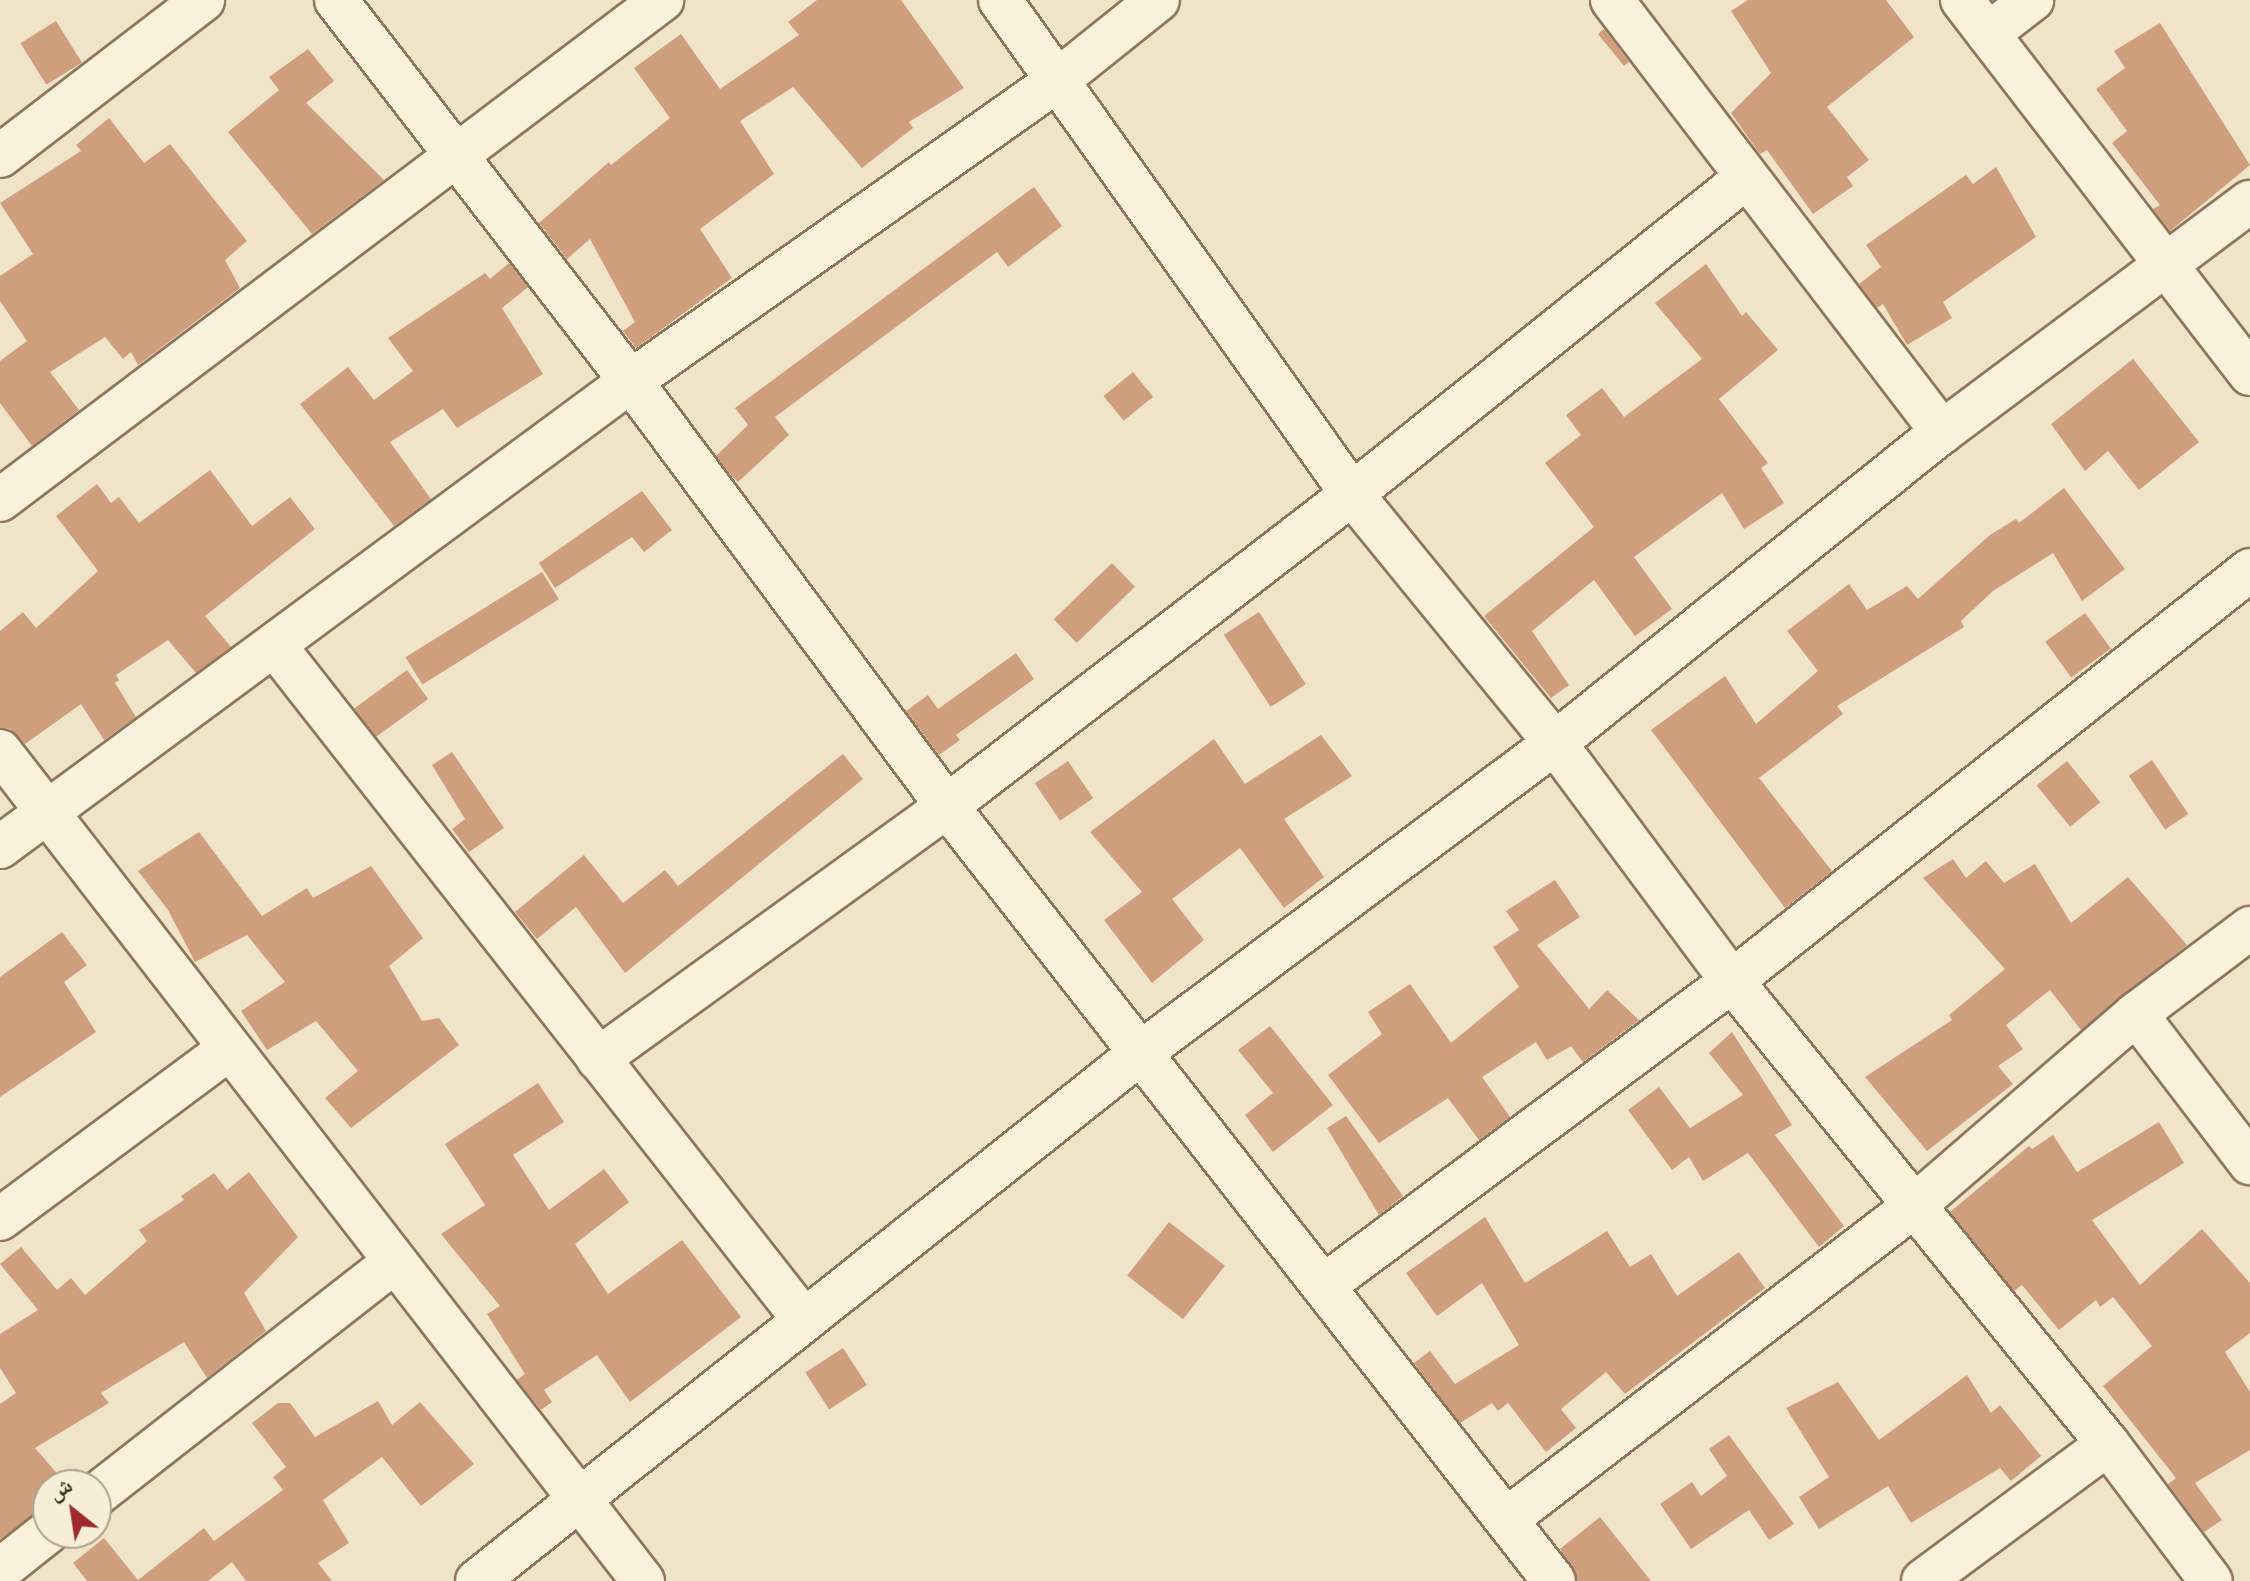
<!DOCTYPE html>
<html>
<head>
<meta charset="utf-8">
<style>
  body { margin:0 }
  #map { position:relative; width:2250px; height:1581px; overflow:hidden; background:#f0e4c8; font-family:Spectral,"Noto Naskh Arabic",serif }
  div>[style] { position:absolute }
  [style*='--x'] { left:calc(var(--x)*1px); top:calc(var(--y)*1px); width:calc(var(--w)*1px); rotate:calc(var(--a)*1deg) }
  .building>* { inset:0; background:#cf9f7d; transform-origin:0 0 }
  .roads { filter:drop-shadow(2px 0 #8d765c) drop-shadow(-2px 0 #8d765c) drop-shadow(0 2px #8d765c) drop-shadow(0 -2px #8d765c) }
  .street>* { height:42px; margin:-21px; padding:0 21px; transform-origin:21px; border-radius:21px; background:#faf1dc }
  span { translate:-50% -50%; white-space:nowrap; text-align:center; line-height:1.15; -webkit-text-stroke:6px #f7eed8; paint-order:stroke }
  .north { position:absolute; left:32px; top:1469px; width:80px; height:80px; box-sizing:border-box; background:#f7eed8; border:2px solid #ada18e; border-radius:50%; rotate:330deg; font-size:22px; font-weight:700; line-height:32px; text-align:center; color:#3d2e20 }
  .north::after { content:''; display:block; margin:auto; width:28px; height:36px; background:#9e2a2b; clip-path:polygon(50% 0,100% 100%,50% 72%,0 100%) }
</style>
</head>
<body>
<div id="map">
  <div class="building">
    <div style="clip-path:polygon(817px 0,901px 0,964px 88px,909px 122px,913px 128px,862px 168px,793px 87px,740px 121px,774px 174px,700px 229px,732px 278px,636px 348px,623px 331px,635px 322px,590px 239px,567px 259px,539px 223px,609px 162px,611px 165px,670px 118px,634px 68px,681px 34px,720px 89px,799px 35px,788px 22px)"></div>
    <div style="clip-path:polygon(1748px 0,1886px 0,1914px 37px,1827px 107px,1869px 160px,1847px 177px,1853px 186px,1813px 214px,1767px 150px,1760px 154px,1731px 113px,1771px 73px,1731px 11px)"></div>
    <div style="left:56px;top:21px;width:49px;height:42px;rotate:58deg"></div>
    <div style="clip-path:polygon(2160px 23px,2250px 165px,2170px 231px,2153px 209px,2160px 205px,2112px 143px,2127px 131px,2096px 89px,2125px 68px,2114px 51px)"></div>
    <div style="clip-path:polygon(1604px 29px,1629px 62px,1624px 66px,1598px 34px)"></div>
    <div style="clip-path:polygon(308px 49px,334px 81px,306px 103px,384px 180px,312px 234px,228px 132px,279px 90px,269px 77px)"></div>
    <div style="clip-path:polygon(109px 118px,144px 163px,170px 144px,247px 241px,225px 260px,240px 288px,138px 365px,131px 352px,123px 359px,105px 337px,50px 372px,79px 410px,32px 446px,0 403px,0 361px,27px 341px,0 301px,0 276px,33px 254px,0 203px,81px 151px,76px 145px)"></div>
    <div style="clip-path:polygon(1996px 167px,2036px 237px,1943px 302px,1952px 318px,1907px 345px,1883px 304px,1877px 308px,1859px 284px,1881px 267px,1866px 245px,1966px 175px,1973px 184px)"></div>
    <div style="clip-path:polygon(1034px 187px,1062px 226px,1008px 267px,997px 252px,775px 417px,789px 435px,738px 482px,729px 473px,716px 456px,748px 425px,735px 408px)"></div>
    <div style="clip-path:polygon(509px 263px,528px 287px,502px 308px,543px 374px,457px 428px,443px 409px,390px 442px,431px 499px,394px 526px,300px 404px,348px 367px,374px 400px,413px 371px,388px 338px,485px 273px,490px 279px)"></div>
    <div style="clip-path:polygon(1706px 264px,1742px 316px,1746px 312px,1778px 350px,1719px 399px,1768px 463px,1761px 468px,1784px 503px,1744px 529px,1722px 493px,1634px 557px,1672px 609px,1635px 636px,1594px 580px,1532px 631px,1569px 685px,1551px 698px,1484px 616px,1594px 527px,1545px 463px,1581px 435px,1566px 415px,1602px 388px,1624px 417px,1702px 359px,1655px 303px)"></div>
    <div style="clip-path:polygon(2133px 359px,2199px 442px,2139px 490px,2108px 451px,2085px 471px,2051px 424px)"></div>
    <div style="left:1133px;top:372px;width:32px;height:38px;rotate:51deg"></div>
    <div style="clip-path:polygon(210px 470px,252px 526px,290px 497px,315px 529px,205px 616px,231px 647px,196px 673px,168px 640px,116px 675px,119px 680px,115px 683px,136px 717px,104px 740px,81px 704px,25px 744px,10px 729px,0 728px,0 631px,23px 612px,36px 628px,98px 571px,56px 516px,97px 484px,111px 503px,119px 497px,139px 523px)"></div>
    <div style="clip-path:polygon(2064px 488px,2125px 569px,2082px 601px,2053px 553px,1993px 591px,1961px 621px,1964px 627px,1837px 706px,1843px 714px,1759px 778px,1832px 871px,1785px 908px,1651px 730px,1725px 676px,1756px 724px,1818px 671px,1787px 631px,1849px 584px,1867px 610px,1907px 586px,1918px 599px,1990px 535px,2016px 519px,2019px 523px)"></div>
    <div style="clip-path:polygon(642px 491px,672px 530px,644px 552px,632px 537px,555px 588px,539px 563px)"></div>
    <div style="left:1112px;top:563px;width:33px;height:81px;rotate:46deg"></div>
    <div style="left:542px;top:572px;width:32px;height:161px;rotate:58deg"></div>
    <div style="left:1259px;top:612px;width:86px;height:42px;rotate:57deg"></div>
    <div style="left:2085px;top:613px;width:44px;height:49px;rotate:54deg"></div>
    <div style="clip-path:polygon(1016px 653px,1034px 679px,956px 735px,960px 740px,939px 755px,906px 711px,928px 695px,938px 709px)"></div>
    <div style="left:407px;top:670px;width:36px;height:65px;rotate:54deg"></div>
    <div style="clip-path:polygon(1321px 735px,1352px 776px,1284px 819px,1324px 877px,1284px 908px,1240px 848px,1172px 899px,1204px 940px,1152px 983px,1104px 920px,1142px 892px,1090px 832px,1214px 739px,1245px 784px)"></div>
    <div style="clip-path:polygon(452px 752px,504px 828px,469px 852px,452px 829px,465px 819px,432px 765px)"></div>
    <div style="clip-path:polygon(843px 754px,863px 779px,625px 973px,576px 907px,537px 939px,515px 912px,584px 855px,623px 903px,665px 870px,678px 886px)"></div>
    <div style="left:2152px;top:760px;width:65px;height:28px;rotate:56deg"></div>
    <div style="left:1068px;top:761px;width:45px;height:40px;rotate:56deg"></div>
    <div style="left:2067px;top:761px;width:53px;height:39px;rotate:51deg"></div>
    <div style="clip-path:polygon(199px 832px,262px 916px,307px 888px,313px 898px,371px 866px,423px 938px,389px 966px,422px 1021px,439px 1018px,459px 1045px,351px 1128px,325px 1098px,358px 1071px,316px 1021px,267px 1050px,241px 1011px,285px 982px,247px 935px,195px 962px,168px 910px,138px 871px)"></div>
    <div style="clip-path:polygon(1953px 859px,1966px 878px,1986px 861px,2004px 883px,2035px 864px,2071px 923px,2128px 877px,2187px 945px,2081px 1030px,2050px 990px,2006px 1025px,2023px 1049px,1998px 1066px,2013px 1084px,1927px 1151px,1865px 1077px,1952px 1020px,1949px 1015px,2005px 969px,1923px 878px)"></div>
    <div style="clip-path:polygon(1555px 880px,1580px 917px,1537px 945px,1589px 1009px,1607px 990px,1639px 1020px,1583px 1062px,1571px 1046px,1547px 1060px,1536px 1042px,1482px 1077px,1510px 1117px,1479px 1140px,1448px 1098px,1379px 1143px,1328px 1075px,1382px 1034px,1368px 1012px,1410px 984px,1451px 1043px,1519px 987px,1493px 947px,1519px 930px,1506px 911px)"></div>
    <div style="clip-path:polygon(62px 932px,87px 965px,64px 982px,96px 1032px,0 1097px,0 977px)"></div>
    <div style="clip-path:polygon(1270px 1026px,1333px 1105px,1273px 1152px,1245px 1115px,1273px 1093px,1238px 1050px)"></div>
    <div style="clip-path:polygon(1732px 1032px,1792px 1125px,1775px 1135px,1844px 1226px,1819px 1247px,1748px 1153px,1703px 1181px,1689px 1157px,1672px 1170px,1628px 1110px,1659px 1087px,1690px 1128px,1743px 1095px,1709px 1053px)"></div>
    <div style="clip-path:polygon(538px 1083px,564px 1122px,513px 1155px,549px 1210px,604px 1169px,629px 1202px,575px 1244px,608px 1294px,682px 1240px,741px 1317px,630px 1402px,597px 1355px,544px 1390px,552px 1402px,541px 1410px,517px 1380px,525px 1374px,487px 1314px,500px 1306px,441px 1234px,485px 1205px,445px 1144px)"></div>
    <div style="clip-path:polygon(1346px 1116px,1403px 1196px,1379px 1215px,1327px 1128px)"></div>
    <div style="clip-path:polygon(2159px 1122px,2184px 1163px,2092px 1220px,2140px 1285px,2202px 1229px,2250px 1283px,2250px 1333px,2225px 1352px,2250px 1392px,2250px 1450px,2195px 1483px,2222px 1520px,2204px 1532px,2168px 1484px,2176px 1478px,2103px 1386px,2152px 1346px,2113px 1297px,2100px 1307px,2096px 1300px,2059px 1330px,2022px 1285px,2014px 1291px,1950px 1212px,2029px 1146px,2032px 1149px,2053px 1135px,2077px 1172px)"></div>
    <div style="clip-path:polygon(249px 1172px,298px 1237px,244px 1293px,266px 1331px,207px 1378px,184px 1342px,101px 1393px,109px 1403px,35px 1448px,67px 1485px,48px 1485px,48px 1508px,0 1539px,0 1404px,16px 1393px,0 1368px,0 1334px,38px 1310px,0 1264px,21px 1247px,57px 1290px,71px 1278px,85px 1295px,147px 1241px,139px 1230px,184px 1200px,181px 1196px,214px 1173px,227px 1190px)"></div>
    <div style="clip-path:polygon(1485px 1217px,1525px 1283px,1607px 1231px,1630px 1267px,1651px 1254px,1677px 1296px,1739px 1252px,1765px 1288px,1625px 1394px,1606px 1372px,1561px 1409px,1576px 1428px,1546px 1452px,1508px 1403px,1498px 1411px,1492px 1403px,1460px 1423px,1414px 1363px,1430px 1351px,1455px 1384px,1519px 1345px,1482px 1283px,1437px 1316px,1406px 1273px)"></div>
    <div style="left:1169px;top:1222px;width:71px;height:68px;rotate:38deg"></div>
    <div style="left:843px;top:1348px;width:44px;height:45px;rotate:57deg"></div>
    <div style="clip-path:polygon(1967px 1375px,1991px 1413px,2000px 1405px,2041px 1456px,2011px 1481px,2000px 1468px,1911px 1523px,1888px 1486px,1819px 1529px,1799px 1497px,1829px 1477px,1786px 1408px,1838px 1382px,1879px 1440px)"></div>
    <div style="clip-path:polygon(378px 1401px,392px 1425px,420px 1402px,474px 1464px,421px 1506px,382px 1457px,323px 1500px,349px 1543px,318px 1563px,332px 1581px,246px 1581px,232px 1562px,208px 1581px,87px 1581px,73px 1563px,104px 1538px,138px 1580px,204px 1528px,214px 1541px,283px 1490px,273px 1477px,286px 1467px,252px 1423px,278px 1403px,290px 1403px,315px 1437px)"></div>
    <div style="clip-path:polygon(1729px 1435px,1794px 1524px,1769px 1540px,1749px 1510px,1691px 1549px,1660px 1504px,1692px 1482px,1701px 1496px,1727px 1476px,1709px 1449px)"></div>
    <div style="clip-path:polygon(1600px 1517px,1651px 1581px,1577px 1581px,1560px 1549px)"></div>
  </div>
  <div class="roads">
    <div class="street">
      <div style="--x:336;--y:0;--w:482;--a:52.3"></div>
      <div style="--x:631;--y:381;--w:530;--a:53.37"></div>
      <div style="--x:947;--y:806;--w:984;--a:51.93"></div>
      <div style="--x:1000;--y:0;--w:607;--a:54.53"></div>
      <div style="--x:1352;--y:494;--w:321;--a:50.8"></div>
      <div style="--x:1555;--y:743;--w:297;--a:53.4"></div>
      <div style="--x:1732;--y:981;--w:596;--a:50.92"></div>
      <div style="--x:2108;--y:1444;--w:171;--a:53.1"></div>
      <div style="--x:1612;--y:0;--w:544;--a:52.62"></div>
      <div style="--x:1962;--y:0;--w:472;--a:52.4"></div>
      <div style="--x:1988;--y:34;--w:56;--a:-37.7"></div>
      <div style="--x:0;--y:156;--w:256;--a:-37.5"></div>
      <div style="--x:0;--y:500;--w:830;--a:-37.06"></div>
      <div style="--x:275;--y:646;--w:857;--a:51.87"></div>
      <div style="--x:0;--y:751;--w:1050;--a:52.24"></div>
      <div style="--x:0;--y:847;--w:784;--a:-36.45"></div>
      <div style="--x:631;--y:381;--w:522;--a:-35.18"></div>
      <div style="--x:1058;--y:80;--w:128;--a:-38.7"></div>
      <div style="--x:2136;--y:1014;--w:188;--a:52.6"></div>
      <div style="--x:598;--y:1059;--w:431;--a:-35.9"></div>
      <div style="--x:947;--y:806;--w:511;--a:-37.61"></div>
      <div style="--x:1352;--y:494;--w:506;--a:-38.75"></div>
      <div style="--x:0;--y:1219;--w:285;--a:-36.6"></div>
      <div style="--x:1325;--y:1285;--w:508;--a:-36.76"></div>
      <div style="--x:1732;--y:981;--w:661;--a:-38.43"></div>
      <div style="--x:96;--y:1495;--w:378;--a:-38"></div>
      <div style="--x:1507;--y:1519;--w:513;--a:-37.56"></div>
      <div style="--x:1914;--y:1206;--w:294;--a:-40.9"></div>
      <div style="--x:2136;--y:1014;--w:143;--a:-37"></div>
      <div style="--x:0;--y:1570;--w:61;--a:-38.4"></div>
      <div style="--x:477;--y:1581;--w:846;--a:-38.52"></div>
      <div style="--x:1139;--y:1054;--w:519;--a:-36.78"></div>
      <div style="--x:1555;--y:743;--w:496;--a:-38.8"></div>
      <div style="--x:1942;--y:432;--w:384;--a:-36.8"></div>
      <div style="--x:1923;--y:1581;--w:230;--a:-36.5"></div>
    </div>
  </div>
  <div class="north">ش</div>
</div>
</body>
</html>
